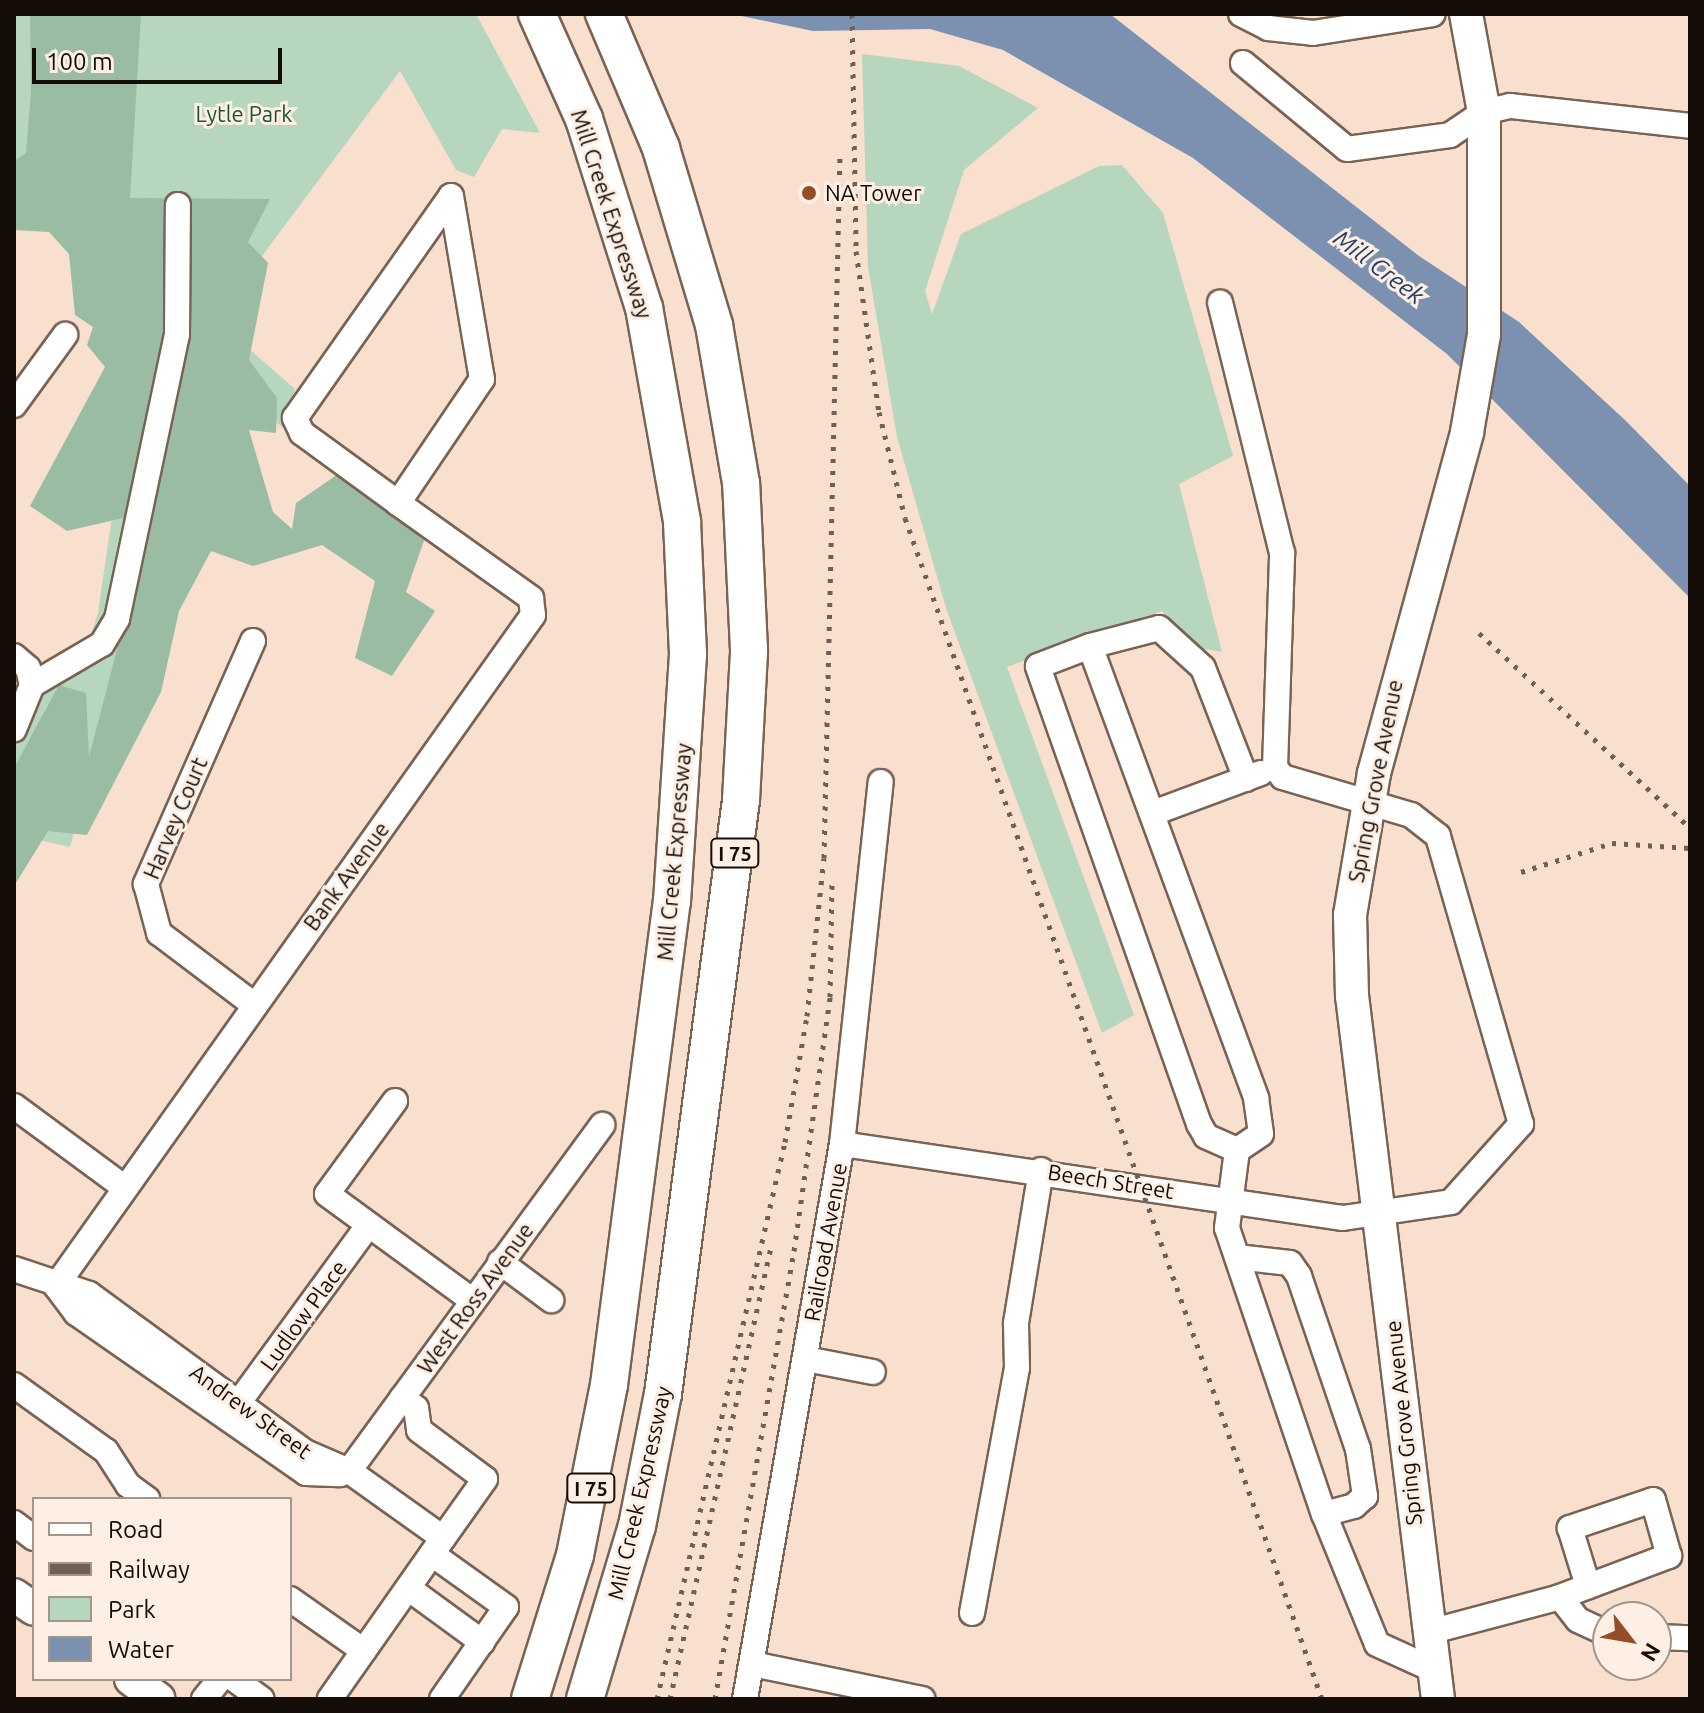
<!DOCTYPE html>
<html>
<head>
<meta charset="utf-8">
<style>
  body { margin:0 }
  #map { position:relative; width:1704px; height:1713px; overflow:hidden; background:#f8dfce; font-family:Ubuntu,sans-serif }
  div>[style] { position:absolute }
  [style*='--x'] { left:calc(var(--x)*1px); top:calc(var(--y)*1px); width:calc(var(--w)*1px); rotate:calc(var(--a)*1deg) }
  .green>* { inset:0; background:#b6d6be }
  .forest>* { inset:0; background:#9abca3 }
  .water>* { inset:0; background:#7c91af }
  .roads { filter:drop-shadow(2px 0 #786354) drop-shadow(-2px 0 #786354) drop-shadow(0 2px #786354) drop-shadow(0 -2px #786354) }
  .minor>* { height:24px; margin:-12px; padding:0 12px; transform-origin:12px; border-radius:12px; background:#fff }
  .major>* { height:32px; margin:-16px; padding:0 16px; transform-origin:16px; border-radius:16px; background:#fff }
  .highway>* { height:36px; margin:-18px; padding:0 18px; transform-origin:18px; border-radius:18px; background:#fff }
  .rail>* { height:5px; margin-top:-2.5px; transform-origin:0; background:repeating-linear-gradient(90deg,#6f6056 0 4px,transparent 0 12px) }
  .dots>* { width:22px; height:22px; translate:-50% -50%; box-sizing:border-box; border:4px solid #feefe4; border-radius:50% }
  span { translate:-50% -50%; white-space:nowrap; text-align:center; line-height:1.15; -webkit-text-stroke:6px #feefe4; paint-order:stroke }
  .shield-label span { padding:2px 6px; background:#feefe4; border:2px solid; border-radius:6px; -webkit-text-stroke-width:0 }
  .shield-label { font-size:20px; color:#150d08; font-weight:700 }
  .park-label { font-size:22px; color:#1f5432 }
  .poi-label { font-size:22px; color:#150d08 }
  .left { translate:0 -50%; text-align:left }
  .street-label { font-size:22px; color:#150d08 }
  .water-label { font-size:24px; color:#223f69; font-style:italic }
  .frame { position:absolute; inset:0; border:16px solid #150d08; pointer-events:none }
  .legend { position:absolute; left:32px; top:1497px; width:260px; height:184px; box-sizing:border-box; background:#feefe4; border:2px solid #a1958c; margin:0; padding:10px 14px; list-style:none; font-size:24px; color:#150d08 }
  .legend li { display:flex; align-items:center; gap:16px; height:40px }
  .legend b { width:40px; border:2px solid #a1958c }
  .north { position:absolute; left:1592px; top:1601px; width:80px; height:80px; box-sizing:border-box; background:#feefe4; border:2px solid #a1958c; border-radius:50%; rotate:121deg; font-size:22px; font-weight:700; line-height:32px; text-align:center; color:#150d08 }
  .north::after { content:''; display:block; margin:auto; width:28px; height:36px; background:#944d28; clip-path:polygon(50% 0,100% 100%,50% 72%,0 100%) }
  .scale { position:absolute; left:32px; top:48px; width:250px; height:36px; box-sizing:border-box; border:4px solid #150d08; border-top:0; padding-left:10px; font-size:24px; line-height:28px; white-space:nowrap; color:#150d08; -webkit-text-stroke:6px #feefe4; paint-order:stroke }
</style>
</head>
<body>
<div id="map">
  <div class="green">
    <div style="clip-path:polygon(14px 14px,476px 14px,540px 133px,502px 129px,474px 177px,456px 170px,400px 71px,256px 264px,248px 348px,295px 389px,285px 419px,289px 432px,207px 371px,70px 847px,39px 840px,14px 879px,14px 729px,32px 685px,90px 638px,98px 613px,139px 330px,52px 191px,14px 197px)"></div>
    <div style="clip-path:polygon(862px 54px,959px 66px,1038px 108px,964px 170px,925px 291px,932px 314px,961px 234px,1099px 166px,1122px 165px,1163px 213px,1233px 456px,1179px 484px,1222px 652px,1194px 647px,1162px 611px,1007px 667px,1134px 1015px,1102px 1033px,946px 608px,897px 437px,868px 267px)"></div>
  </div>
  <div class="forest">
    <div style="clip-path:polygon(30px 14px,141px 14px,130px 198px,270px 199px,248px 242px,268px 263px,249px 360px,277px 398px,276px 433px,249px 430px,273px 512px,292px 529px,296px 503px,344px 470px,427px 532px,406px 592px,435px 611px,392px 676px,355px 658px,375px 581px,322px 545px,253px 566px,211px 551px,179px 611px,161px 692px,87px 835px,48px 831px,14px 886px,14px 768px,59px 685px,86px 693px,89px 757px,153px 511px,67px 531px,30px 506px,105px 367px,87px 345px,93px 327px,75px 315px,69px 254px,49px 232px,14px 230px,14px 161px,26px 153px,31px 92px)"></div>
  </div>
  <div class="water">
    <div style="clip-path:polygon(732px 14px,1110px 14px,1419px 256px,1519px 322px,1626px 421px,1690px 486px,1690px 598px,1447px 354px,1193px 158px,1003px 50px,930px 29px,813px 31px)"></div>
  </div>
  <div class="roads">
    <div class="minor">
      <div style="--x:1241;--y:14;--w:30;--a:27"></div>
      <div style="--x:1268;--y:28;--w:45;--a:6.3"></div>
      <div style="--x:1313;--y:33;--w:121;--a:-9"></div>
      <div style="--x:1243;--y:63;--w:135;--a:39.6"></div>
      <div style="--x:1347;--y:149;--w:104;--a:-7.7"></div>
      <div style="--x:1450;--y:135;--w:41;--a:-34.1"></div>
      <div style="--x:1484;--y:112;--w:27;--a:-13"></div>
      <div style="--x:1510;--y:106;--w:181;--a:6.3"></div>
      <div style="--x:451;--y:196;--w:186;--a:80.4"></div>
      <div style="--x:482;--y:379;--w:150;--a:124.1"></div>
      <div style="--x:398;--y:503;--w:119;--a:-143.9"></div>
      <div style="--x:302;--y:433;--w:17;--a:-115"></div>
      <div style="--x:295;--y:418;--w:271;--a:-54.9"></div>
      <div style="--x:14;--y:405;--w:87;--a:-53.9"></div>
      <div style="--x:253;--y:641;--w:266;--a:113.8"></div>
      <div style="--x:146;--y:884;--w:51;--a:75.1"></div>
      <div style="--x:159;--y:933;--w:118;--a:37.1"></div>
      <div style="--x:1090;--y:646;--w:482;--a:69.8"></div>
      <div style="--x:1256;--y:1098;--w:36;--a:82"></div>
      <div style="--x:1261;--y:1134;--w:29;--a:146"></div>
      <div style="--x:1237;--y:1150;--w:34;--a:-156"></div>
      <div style="--x:1206;--y:1136;--w:14;--a:-120"></div>
      <div style="--x:1199;--y:1124;--w:485;--a:-109.4"></div>
      <div style="--x:1038;--y:666;--w:56;--a:-21"></div>
      <div style="--x:1090;--y:646;--w:71;--a:-14.6"></div>
      <div style="--x:1159;--y:628;--w:59;--a:42.3"></div>
      <div style="--x:1203;--y:668;--w:119;--a:68.8"></div>
      <div style="--x:14;--y:656;--w:18;--a:41"></div>
      <div style="--x:28;--y:668;--w:17;--a:77"></div>
      <div style="--x:32;--y:685;--w:48;--a:112.2"></div>
      <div style="--x:32;--y:685;--w:81;--a:-30.4"></div>
      <div style="--x:102;--y:644;--w:29;--a:-59"></div>
      <div style="--x:117;--y:619;--w:290;--a:-78.1"></div>
      <div style="--x:177;--y:335;--w:130;--a:-89.6"></div>
      <div style="--x:1153;--y:813;--w:115;--a:-20.3"></div>
      <div style="--x:395;--y:1101;--w:115;--a:126.2"></div>
      <div style="--x:327;--y:1194;--w:180;--a:36.2"></div>
      <div style="--x:14;--y:1106;--w:137;--a:36.4"></div>
      <div style="--x:842;--y:1144;--w:506;--a:8.4"></div>
      <div style="--x:1343;--y:1218;--w:109;--a:-8.4"></div>
      <div style="--x:1451;--y:1202;--w:105;--a:-48.1"></div>
      <div style="--x:1521;--y:1124;--w:300;--a:-106.1"></div>
      <div style="--x:1438;--y:836;--w:34;--a:-142"></div>
      <div style="--x:1411;--y:815;--w:134;--a:-163.5"></div>
      <div style="--x:1283;--y:777;--w:12;--a:-132"></div>
      <div style="--x:1275;--y:768;--w:215;--a:-88.1"></div>
      <div style="--x:1282;--y:553;--w:258;--a:-103.9"></div>
      <div style="--x:1237;--y:1150;--w:79;--a:97.3"></div>
      <div style="--x:1227;--y:1228;--w:302;--a:71.3"></div>
      <div style="--x:1324;--y:1514;--w:140;--a:67.8"></div>
      <div style="--x:1377;--y:1644;--w:63;--a:24.5"></div>
      <div style="--x:1237;--y:1257;--w:53;--a:6.5"></div>
      <div style="--x:1290;--y:1263;--w:16;--a:55"></div>
      <div style="--x:1299;--y:1276;--w:183;--a:71.2"></div>
      <div style="--x:1358;--y:1449;--w:48;--a:81.5"></div>
      <div style="--x:1365;--y:1496;--w:15;--a:138"></div>
      <div style="--x:1354;--y:1506;--w:31;--a:165"></div>
      <div style="--x:500;--y:1262;--w:64;--a:36.7"></div>
      <div style="--x:14;--y:1269;--w:79;--a:18.4"></div>
      <div style="--x:89;--y:1294;--w:268;--a:36.2"></div>
      <div style="--x:305;--y:1452;--w:48;--a:23.4"></div>
      <div style="--x:349;--y:1471;--w:115;--a:35.5"></div>
      <div style="--x:443;--y:1538;--w:197;--a:125.1"></div>
      <div style="--x:56;--y:1286;--w:823;--a:-54.59"></div>
      <div style="--x:533;--y:615;--w:17;--a:-97"></div>
      <div style="--x:531;--y:598;--w:163;--a:-144.5"></div>
      <div style="--x:56;--y:1286;--w:34;--a:53"></div>
      <div style="--x:76;--y:1313;--w:280;--a:34.8"></div>
      <div style="--x:306;--y:1473;--w:34;--a:2"></div>
      <div style="--x:806;--y:1359;--w:68;--a:11"></div>
      <div style="--x:14;--y:1385;--w:113;--a:35.7"></div>
      <div style="--x:106;--y:1451;--w:40;--a:57.1"></div>
      <div style="--x:128;--y:1485;--w:24;--a:36"></div>
      <div style="--x:402;--y:1398;--w:17;--a:36"></div>
      <div style="--x:416;--y:1408;--w:22;--a:82"></div>
      <div style="--x:419;--y:1430;--w:82;--a:36.6"></div>
      <div style="--x:485;--y:1479;--w:72;--a:125.4"></div>
      <div style="--x:239;--y:1402;--w:217;--a:-53.8"></div>
      <div style="--x:349;--y:1471;--w:429;--a:-53.8"></div>
      <div style="--x:14;--y:1523;--w:25;--a:37"></div>
      <div style="--x:432;--y:1554;--w:91;--a:35.6"></div>
      <div style="--x:506;--y:1607;--w:112;--a:124.8"></div>
      <div style="--x:408;--y:1588;--w:92;--a:36.1"></div>
      <div style="--x:1560;--y:1597;--w:29;--a:52"></div>
      <div style="--x:1578;--y:1620;--w:33;--a:25"></div>
      <div style="--x:290;--y:1599;--w:90;--a:35.1"></div>
      <div style="--x:972;--y:1613;--w:249;--a:-79.6"></div>
      <div style="--x:1017;--y:1368;--w:45;--a:-91.3"></div>
      <div style="--x:1016;--y:1323;--w:155;--a:-80.7"></div>
      <div style="--x:1429;--y:1632;--w:132;--a:-14.9"></div>
      <div style="--x:1557;--y:1598;--w:120;--a:-20.6"></div>
      <div style="--x:1669;--y:1556;--w:58;--a:-105.9"></div>
      <div style="--x:1653;--y:1500;--w:88;--a:161.4"></div>
      <div style="--x:1570;--y:1528;--w:61;--a:72.8"></div>
      <div style="--x:1656;--y:1637;--w:34;--a:2"></div>
      <div style="--x:752;--y:1664;--w:174;--a:11.6"></div>
      <div style="--x:234;--y:1679;--w:34;--a:36"></div>
      <div style="--x:204;--y:1699;--w:26;--a:-51"></div>
      <div style="--x:745;--y:1699;--w:563;--a:-80.09"></div>
      <div style="--x:842;--y:1144;--w:364;--a:-83.9"></div>
    </div>
    <div class="major">
      <div style="--x:14;--y:1595;--w:24;--a:35"></div>
      <div style="--x:131;--y:1679;--w:34;--a:36"></div>
      <div style="--x:1438;--y:1699;--w:708;--a:-96.97"></div>
      <div style="--x:1352;--y:996;--w:81;--a:-91.4"></div>
      <div style="--x:1350;--y:915;--w:144;--a:-80.4"></div>
      <div style="--x:1374;--y:773;--w:353;--a:-74.7"></div>
      <div style="--x:1467;--y:432;--w:98;--a:-80.1"></div>
      <div style="--x:1484;--y:335;--w:223;--a:-90"></div>
      <div style="--x:1484;--y:112;--w:100;--a:-100.4"></div>
    </div>
    <div class="highway">
      <div style="--x:530;--y:1699;--w:151;--a:-72.6"></div>
      <div style="--x:575;--y:1555;--w:173;--a:-78.7"></div>
      <div style="--x:609;--y:1385;--w:487;--a:-82.6"></div>
      <div style="--x:672;--y:902;--w:249;--a:-86.3"></div>
      <div style="--x:688;--y:654;--w:133;--a:-92.6"></div>
      <div style="--x:682;--y:521;--w:216;--a:-100.1"></div>
      <div style="--x:644;--y:308;--w:198;--a:-107.6"></div>
      <div style="--x:584;--y:119;--w:115;--a:-114.1"></div>
      <div style="--x:585;--y:1699;--w:181;--a:-73.3"></div>
      <div style="--x:637;--y:1526;--w:135;--a:-78.9"></div>
      <div style="--x:663;--y:1394;--w:599;--a:-82.52"></div>
      <div style="--x:741;--y:800;--w:150;--a:-86.9"></div>
      <div style="--x:749;--y:650;--w:167;--a:-92.7"></div>
      <div style="--x:741;--y:483;--w:160;--a:-99.7"></div>
      <div style="--x:714;--y:325;--w:185;--a:-106.7"></div>
      <div style="--x:661;--y:148;--w:146;--a:-113"></div>
    </div>
  </div>
  <div class="rail">
    <div style="--x:852;--y:14;--w:237;--a:89"></div>
    <div style="--x:856;--y:251;--w:163;--a:81.9"></div>
    <div style="--x:879;--y:412;--w:109;--a:76.2"></div>
    <div style="--x:905;--y:518;--w:1252;--a:70.55"></div>
    <div style="--x:1479;--y:633;--w:287;--a:42.7"></div>
    <div style="--x:1521;--y:872;--w:96;--a:-17.7"></div>
    <div style="--x:1612;--y:843;--w:78;--a:3.7"></div>
    <div style="--x:657;--y:1699;--w:572;--a:-77.06"></div>
    <div style="--x:785;--y:1142;--w:128;--a:-80.1"></div>
    <div style="--x:807;--y:1016;--w:159;--a:-83.9"></div>
    <div style="--x:824;--y:858;--w:704;--a:-88.7"></div>
    <div style="--x:670;--y:1699;--w:467;--a:-77.4"></div>
    <div style="--x:715;--y:1699;--w:455;--a:-80"></div>
    <div style="--x:794;--y:1251;--w:257;--a:-81.9"></div>
    <div style="--x:830;--y:997;--w:116;--a:-89"></div>
  </div>
  <div class="dots">
    <div style="left:809px;top:193px;background:#944d28"></div>
  </div>
  <div class="shield-label">
    <span style="left:735px;top:853px">I 75</span>
    <span style="left:591px;top:1488px">I 75</span>
  </div>
  <div class="park-label">
    <span style="left:244px;top:114px">Lytle Park</span>
  </div>
  <div class="poi-label">
    <span class="left" style="left:825px;top:193px">NA Tower</span>
  </div>
  <div class="street-label">
    <span style="left:612px;top:214px;rotate:72deg">Mill Creek Expressway</span>
    <span style="left:1375px;top:781px;rotate:-79deg">Spring Grove Avenue</span>
    <span style="left:175px;top:818px;rotate:-67deg">Harvey Court</span>
    <span style="left:674px;top:852px;rotate:-85deg">Mill Creek Expressway</span>
    <span style="left:346px;top:876px;rotate:-54deg">Bank Avenue</span>
    <span style="left:1111px;top:1181px;rotate:9deg">Beech Street</span>
    <span style="left:825px;top:1242px;rotate:-80deg">Railroad Avenue</span>
    <span style="left:475px;top:1298px;rotate:-54deg">West Ross Avenue</span>
    <span style="left:303px;top:1315px;rotate:-54deg">Ludlow Place</span>
    <span style="left:251px;top:1411px;rotate:36deg">Andrew Street</span>
    <span style="left:1403px;top:1423px;rotate:-96deg">Spring Grove Avenue</span>
    <span style="left:639px;top:1493px;rotate:-77deg">Mill Creek Expressway</span>
  </div>
  <div class="water-label">
    <span style="left:1379px;top:267px;rotate:37deg">Mill Creek</span>
  </div>
  <div class="frame"></div>
  <ul class="legend">
  <li><b style="height:10px;background:#fff"></b>Road</li>
  <li><b style="height:10px;background:#6f6056"></b>Railway</li>
  <li><b style="height:22px;background:#b6d6be"></b>Park</li>
  <li><b style="height:22px;background:#7c91af"></b>Water</li>
  </ul>
  <div class="north">N</div>
  <div class="scale">100 m</div>
</div>
</body>
</html>
